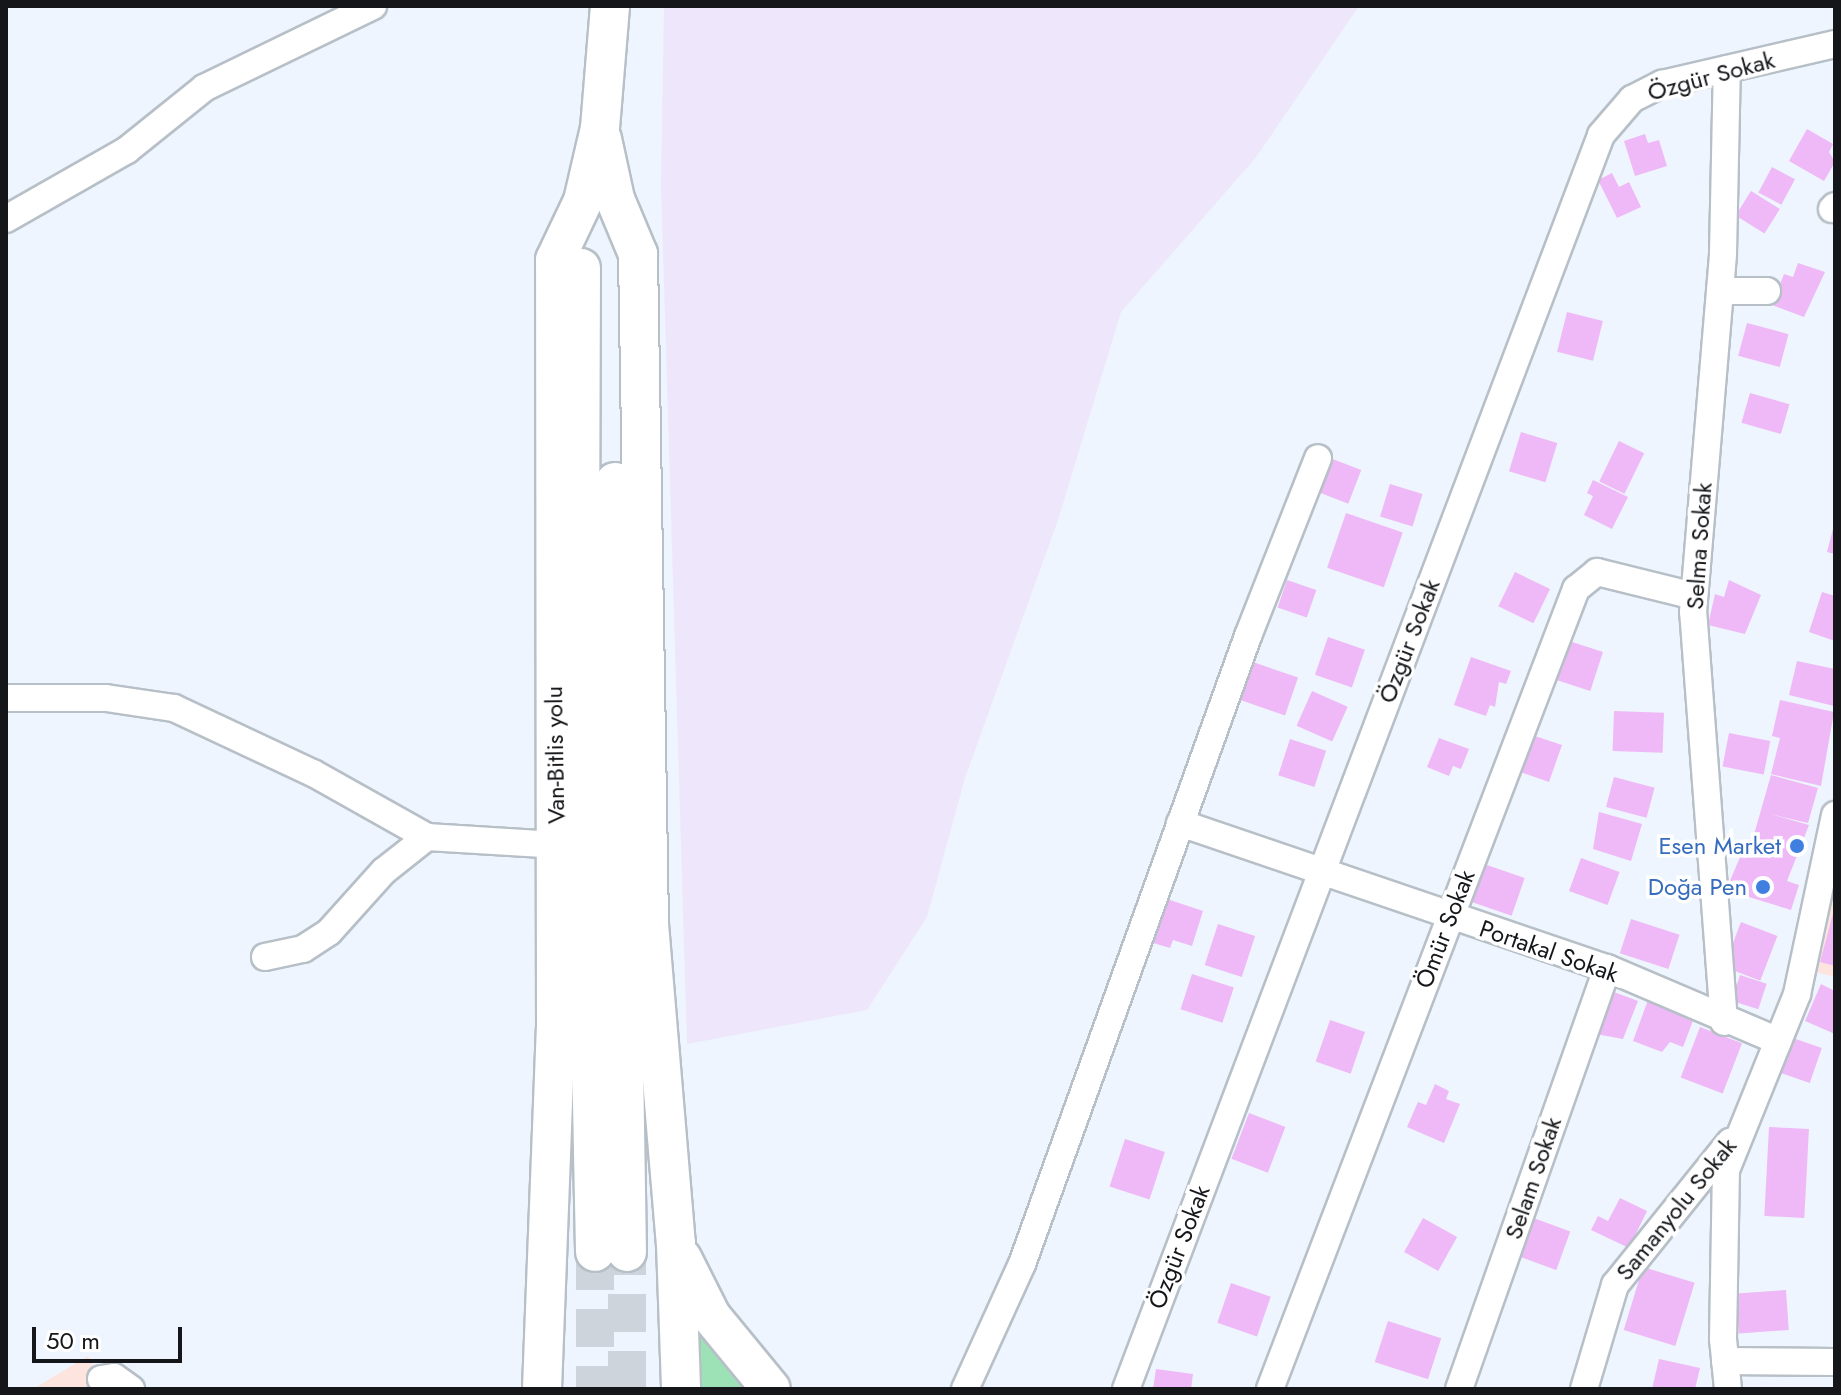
<!DOCTYPE html>
<html>
<head>
<meta charset="utf-8">
<style>
  body { margin:0 }
  #map { position:relative; width:1841px; height:1395px; overflow:hidden; background:#eef5fe; font-family:Jost,sans-serif }
  div>[style] { position:absolute }
  [style*='--x'] { left:calc(var(--x)*1px); top:calc(var(--y)*1px); width:calc(var(--w)*1px); rotate:calc(var(--a)*1deg) }
  .industrial>* { inset:0; background:#eee6fb }
  .education>* { inset:0; background:#fee4df }
  .green>* { inset:0; background:#9de2b6 }
  .building>* { inset:0; background:#eeb9f6; transform-origin:0 0 }
  .highway-tunnel>* { height:38px; margin-top:-19px; transform-origin:0; background:repeating-linear-gradient(90deg,#cdd4dc 0 38px,transparent 0 57px) }
  .roads { filter:drop-shadow(2px 0 #b7bfc7) drop-shadow(-2px 0 #b7bfc7) drop-shadow(0 2px #b7bfc7) drop-shadow(0 -2px #b7bfc7) }
  .minor>* { height:26px; margin:-13px; padding:0 13px; transform-origin:13px; border-radius:13px; background:#fff }
  .highway>* { height:38px; margin:-19px; padding:0 19px; transform-origin:19px; border-radius:19px; background:#fff }
  .dots>* { width:22px; height:22px; translate:-50% -50%; box-sizing:border-box; border:4px solid #fff; border-radius:50% }
  span { translate:-50% -50%; white-space:nowrap; text-align:center; line-height:1.15; -webkit-text-stroke:7px #fff; paint-order:stroke }
  .street-label { font-size:24px; color:#141619 }
  .shop-label { font-size:24px; color:#366cbe }
  .right { translate:-100% -50%; text-align:right }
  .frame { position:absolute; inset:0; border:8px solid #141619; pointer-events:none }
  .scale { position:absolute; left:32px; top:1327px; width:150px; height:36px; box-sizing:border-box; border:4px solid #141619; border-top:0; padding-left:10px; font-size:24px; line-height:28px; white-space:nowrap; color:#141619; -webkit-text-stroke:6px #fff; paint-order:stroke }
</style>
</head>
<body>
<div id="map">
  <div class="industrial">
    <div style="clip-path:polygon(664px 6px,1359px 6px,1257px 156px,1121px 312px,1058px 520px,965px 778px,927px 917px,867px 1010px,687px 1044px,661px 185px)"></div>
  </div>
  <div class="education">
    <div style="clip-path:polygon(1835px 877px,1835px 977px,1812px 971px)"></div>
    <div style="clip-path:polygon(88px 1356px,107px 1389px,33px 1389px)"></div>
  </div>
  <div class="green">
    <div style="clip-path:polygon(696px 1313px,756px 1389px,699px 1389px)"></div>
  </div>
  <div class="building">
    <div style="clip-path:polygon(1807px 129px,1833px 144px,1829px 152px,1835px 162px,1824px 181px,1789px 161px)"></div>
    <div style="clip-path:polygon(1645px 134px,1648px 143px,1659px 140px,1667px 166px,1635px 176px,1624px 141px)"></div>
    <div style="left:1772px;top:167px;width:26px;height:29px;rotate:28deg"></div>
    <div style="clip-path:polygon(1612px 173px,1619px 187px,1629px 182px,1641px 207px,1617px 218px,1598px 180px)"></div>
    <div style="left:1751px;top:191px;width:34px;height:29px;rotate:32deg"></div>
    <div style="clip-path:polygon(1798px 263px,1825px 272px,1804px 317px,1772px 305px,1784px 274px,1793px 277px)"></div>
    <div style="left:1567px;top:312px;width:37px;height:41px;rotate:14deg"></div>
    <div style="left:1747px;top:323px;width:43px;height:34px;rotate:15deg"></div>
    <div style="left:1750px;top:393px;width:41px;height:31px;rotate:16deg"></div>
    <div style="left:1521px;top:432px;width:38px;height:41px;rotate:17deg"></div>
    <div style="left:1619px;top:441px;width:28px;height:45px;rotate:26deg"></div>
    <div style="left:1322px;top:455px;width:42px;height:36px;rotate:21deg"></div>
    <div style="clip-path:polygon(1593px 480px,1628px 497px,1612px 529px,1584px 515px,1593px 496px,1587px 493px)"></div>
    <div style="left:1390px;top:484px;width:34px;height:34px;rotate:17deg"></div>
    <div style="left:1346px;top:513px;width:60px;height:58px;rotate:19deg"></div>
    <div style="clip-path:polygon(1834px 525px,1835px 525px,1835px 554px,1827px 552px)"></div>
    <div style="left:1515px;top:572px;width:39px;height:38px;rotate:26deg"></div>
    <div style="left:1287px;top:580px;width:31px;height:29px;rotate:19deg"></div>
    <div style="clip-path:polygon(1729px 580px,1761px 595px,1745px 634px,1708px 625px,1715px 594px,1724px 597px)"></div>
    <div style="clip-path:polygon(1822px 592px,1835px 596px,1835px 641px,1809px 632px)"></div>
    <div style="left:1328px;top:637px;width:39px;height:40px;rotate:19deg"></div>
    <div style="left:1563px;top:639px;width:42px;height:41px;rotate:18deg"></div>
    <div style="clip-path:polygon(1471px 657px,1511px 671px,1506px 684px,1499px 682px,1495px 707px,1490px 705px,1486px 716px,1454px 705px)"></div>
    <div style="left:1247px;top:660px;width:54px;height:40px;rotate:19deg"></div>
    <div style="clip-path:polygon(1797px 661px,1835px 669px,1834px 706px,1789px 695px)"></div>
    <div style="left:1312px;top:691px;width:39px;height:38px;rotate:24deg"></div>
    <div style="clip-path:polygon(1780px 700px,1834px 712px,1821px 786px,1771px 774px,1780px 738px,1772px 736px)"></div>
    <div style="left:1614px;top:711px;width:50px;height:40px;rotate:2deg"></div>
    <div style="left:1729px;top:733px;width:42px;height:34px;rotate:11deg"></div>
    <div style="clip-path:polygon(1535px 736px,1562px 745px,1549px 782px,1509px 768px,1519px 739px,1532px 744px)"></div>
    <div style="clip-path:polygon(1439px 738px,1469px 749px,1461px 769px,1453px 766px,1449px 776px,1427px 767px)"></div>
    <div style="left:1290px;top:739px;width:38px;height:38px;rotate:18deg"></div>
    <div style="clip-path:polygon(1771px 775px,1818px 788px,1808px 823px,1770px 814px,1809px 825px,1787px 881px,1799px 885px,1791px 910px,1726px 890px,1741px 855px,1764px 856px,1766px 850px,1751px 845px)"></div>
    <div style="left:1614px;top:777px;width:42px;height:31px;rotate:15deg"></div>
    <div style="clip-path:polygon(1599px 812px,1642px 824px,1631px 861px,1593px 849px)"></div>
    <div style="left:1581px;top:858px;width:41px;height:35px;rotate:20deg"></div>
    <div style="left:1484px;top:864px;width:43px;height:40px;rotate:19deg"></div>
    <div style="clip-path:polygon(1164px 898px,1203px 911px,1192px 946px,1173px 940px,1170px 948px,1150px 942px)"></div>
    <div style="clip-path:polygon(1834px 910px,1835px 910px,1835px 966px,1820px 962px)"></div>
    <div style="left:1631px;top:919px;width:51px;height:36px;rotate:18deg"></div>
    <div style="left:1741px;top:922px;width:39px;height:48px;rotate:21deg"></div>
    <div style="left:1218px;top:924px;width:39px;height:43px;rotate:18deg"></div>
    <div style="left:1192px;top:974px;width:44px;height:37px;rotate:18deg"></div>
    <div style="left:1740px;top:975px;width:28px;height:27px;rotate:18deg"></div>
    <div style="clip-path:polygon(1821px 984px,1835px 991px,1835px 1034px,1805px 1021px)"></div>
    <div style="clip-path:polygon(1603px 988px,1638px 1001px,1623px 1039px,1596px 1034px)"></div>
    <div style="clip-path:polygon(1648px 1000px,1694px 1018px,1683px 1047px,1670px 1042px,1662px 1052px,1633px 1041px)"></div>
    <div style="left:1330px;top:1020px;width:37px;height:44px;rotate:19deg"></div>
    <div style="left:1700px;top:1027px;width:45px;height:54px;rotate:21deg"></div>
    <div style="left:1784px;top:1035px;width:40px;height:37px;rotate:19deg"></div>
    <div style="clip-path:polygon(1435px 1084px,1449px 1091px,1446px 1099px,1460px 1104px,1444px 1143px,1407px 1127px,1418px 1102px,1426px 1105px)"></div>
    <div style="left:1249px;top:1113px;width:39px;height:49px;rotate:21deg"></div>
    <div style="left:1769px;top:1127px;width:40px;height:89px;rotate:3deg"></div>
    <div style="left:1125px;top:1139px;width:42px;height:50px;rotate:18deg"></div>
    <div style="clip-path:polygon(1620px 1198px,1647px 1211px,1629px 1248px,1591px 1230px,1598px 1216px,1608px 1221px)"></div>
    <div style="left:1528px;top:1216px;width:45px;height:41px;rotate:20deg"></div>
    <div style="left:1423px;top:1218px;width:39px;height:39px;rotate:29deg"></div>
    <div style="left:1643px;top:1267px;width:54px;height:66px;rotate:17deg"></div>
    <div style="left:1231px;top:1283px;width:42px;height:42px;rotate:19deg"></div>
    <div style="left:1786px;top:1290px;width:40px;height:50px;rotate:86deg"></div>
    <div style="left:1388px;top:1321px;width:56px;height:43px;rotate:18deg"></div>
    <div style="clip-path:polygon(1659px 1359px,1700px 1368px,1695px 1389px,1652px 1389px)"></div>
    <div style="clip-path:polygon(1156px 1369px,1193px 1374px,1191px 1389px,1153px 1389px)"></div>
  </div>
  <div class="highway-tunnel">
    <div style="--x:595;--y:1252;--w:137;--a:90"></div>
    <div style="--x:627;--y:1389;--w:137;--a:-90"></div>
  </div>
  <div class="roads">
    <div class="minor">
      <div style="--x:1832;--y:209;--w:4;--a:-45"></div>
      <div style="--x:6;--y:219;--w:139;--a:-29.7"></div>
      <div style="--x:127;--y:150;--w:99;--a:-38.8"></div>
      <div style="--x:204;--y:88;--w:188;--a:-25.9"></div>
      <div style="--x:1720;--y:291;--w:47;--a:0"></div>
      <div style="--x:6;--y:698;--w:100;--a:0"></div>
      <div style="--x:106;--y:698;--w:69;--a:8.4"></div>
      <div style="--x:174;--y:708;--w:153;--a:25.1"></div>
      <div style="--x:313;--y:773;--w:131;--a:29.3"></div>
      <div style="--x:427;--y:837;--w:129;--a:3.5"></div>
      <div style="--x:1180;--y:823;--w:451;--a:18.8"></div>
      <div style="--x:1607;--y:968;--w:186;--a:23.1"></div>
      <div style="--x:265;--y:957;--w:39;--a:-12"></div>
      <div style="--x:303;--y:949;--w:31;--a:-33"></div>
      <div style="--x:329;--y:932;--w:82;--a:-48"></div>
      <div style="--x:384;--y:871;--w:55;--a:-38.3"></div>
      <div style="--x:1724;--y:1022;--w:411;--a:-94.3"></div>
      <div style="--x:1693;--y:612;--w:360;--a:-85.2"></div>
      <div style="--x:1723;--y:253;--w:184;--a:-88.8"></div>
      <div style="--x:1725;--y:1361;--w:110;--a:0.5"></div>
      <div style="--x:101;--y:1379;--w:13;--a:-9"></div>
      <div style="--x:114;--y:1377;--w:21;--a:35"></div>
      <div style="--x:965;--y:1389;--w:137;--a:-65.5"></div>
      <div style="--x:1022;--y:1264;--w:667;--a:-70.21"></div>
      <div style="--x:1248;--y:636;--w:191;--a:-68.5"></div>
      <div style="--x:1126;--y:1389;--w:1341;--a:-69.25"></div>
      <div style="--x:1601;--y:135;--w:48;--a:-49.3"></div>
      <div style="--x:1632;--y:99;--w:34;--a:-27"></div>
      <div style="--x:1662;--y:84;--w:178;--a:-13"></div>
      <div style="--x:1270;--y:1389;--w:857;--a:-69.07"></div>
      <div style="--x:1576;--y:589;--w:27;--a:-39"></div>
      <div style="--x:1597;--y:572;--w:100;--a:13.9"></div>
      <div style="--x:1459;--y:1389;--w:446;--a:-70.6"></div>
      <div style="--x:1584;--y:1389;--w:109;--a:-73.4"></div>
      <div style="--x:1615;--y:1285;--w:184;--a:-51.2"></div>
      <div style="--x:1728;--y:1389;--w:50;--a:-95.7"></div>
      <div style="--x:1723;--y:1339;--w:169;--a:-89"></div>
      <div style="--x:1726;--y:1170;--w:190;--a:-68"></div>
      <div style="--x:1797;--y:994;--w:183;--a:-78"></div>
    </div>
    <div class="highway">
      <div style="--x:602;--y:139;--w:61;--a:77.8"></div>
      <div style="--x:615;--y:199;--w:60;--a:67.3"></div>
      <div style="--x:638;--y:254;--w:670;--a:89.06"></div>
      <div style="--x:649;--y:924;--w:321;--a:85.2"></div>
      <div style="--x:676;--y:1244;--w:145;--a:88"></div>
      <div style="--x:581;--y:268;--w:241;--a:90.2"></div>
      <div style="--x:580;--y:509;--w:743;--a:88.84"></div>
      <div style="--x:615;--y:482;--w:770;--a:89.11"></div>
      <div style="--x:682;--y:1258;--w:65;--a:63.4"></div>
      <div style="--x:711;--y:1316;--w:94;--a:50.6"></div>
      <div style="--x:542;--y:1389;--w:360;--a:-87.8"></div>
      <div style="--x:556;--y:1029;--w:769;--a:-90.07"></div>
      <div style="--x:555;--y:260;--w:65;--a:-64.6"></div>
      <div style="--x:583;--y:201;--w:75;--a:-76.9"></div>
      <div style="--x:600;--y:128;--w:122;--a:-85.3"></div>
    </div>
  </div>
  <div class="dots">
    <div style="left:1797px;top:846px;background:#3f7fe0"></div>
    <div style="left:1763px;top:887px;background:#3f7fe0"></div>
  </div>
  <div class="street-label">
    <span style="left:1711px;top:76px;rotate:-15deg">Özgür Sokak</span>
    <span style="left:1699px;top:546px;rotate:-86deg">Selma Sokak</span>
    <span style="left:1409px;top:641px;rotate:-69deg">Özgür Sokak</span>
    <span style="left:555px;top:755px;rotate:-91deg">Van-Bitlis yolu</span>
    <span style="left:1445px;top:929px;rotate:-69deg">Ömür Sokak</span>
    <span style="left:1549px;top:951px;rotate:19deg">Portakal Sokak</span>
    <span style="left:1533px;top:1178px;rotate:-71deg">Selam Sokak</span>
    <span style="left:1676px;top:1209px;rotate:-51deg">Samanyolu Sokak</span>
    <span style="left:1179px;top:1247px;rotate:-69deg">Özgür Sokak</span>
  </div>
  <div class="shop-label">
    <span class="right" style="left:1781px;top:846px">Esen Market</span>
    <span class="right" style="left:1747px;top:887px">Doğa Pen</span>
  </div>
  <div class="frame"></div>
  <div class="scale">50 m</div>
</div>
</body>
</html>
